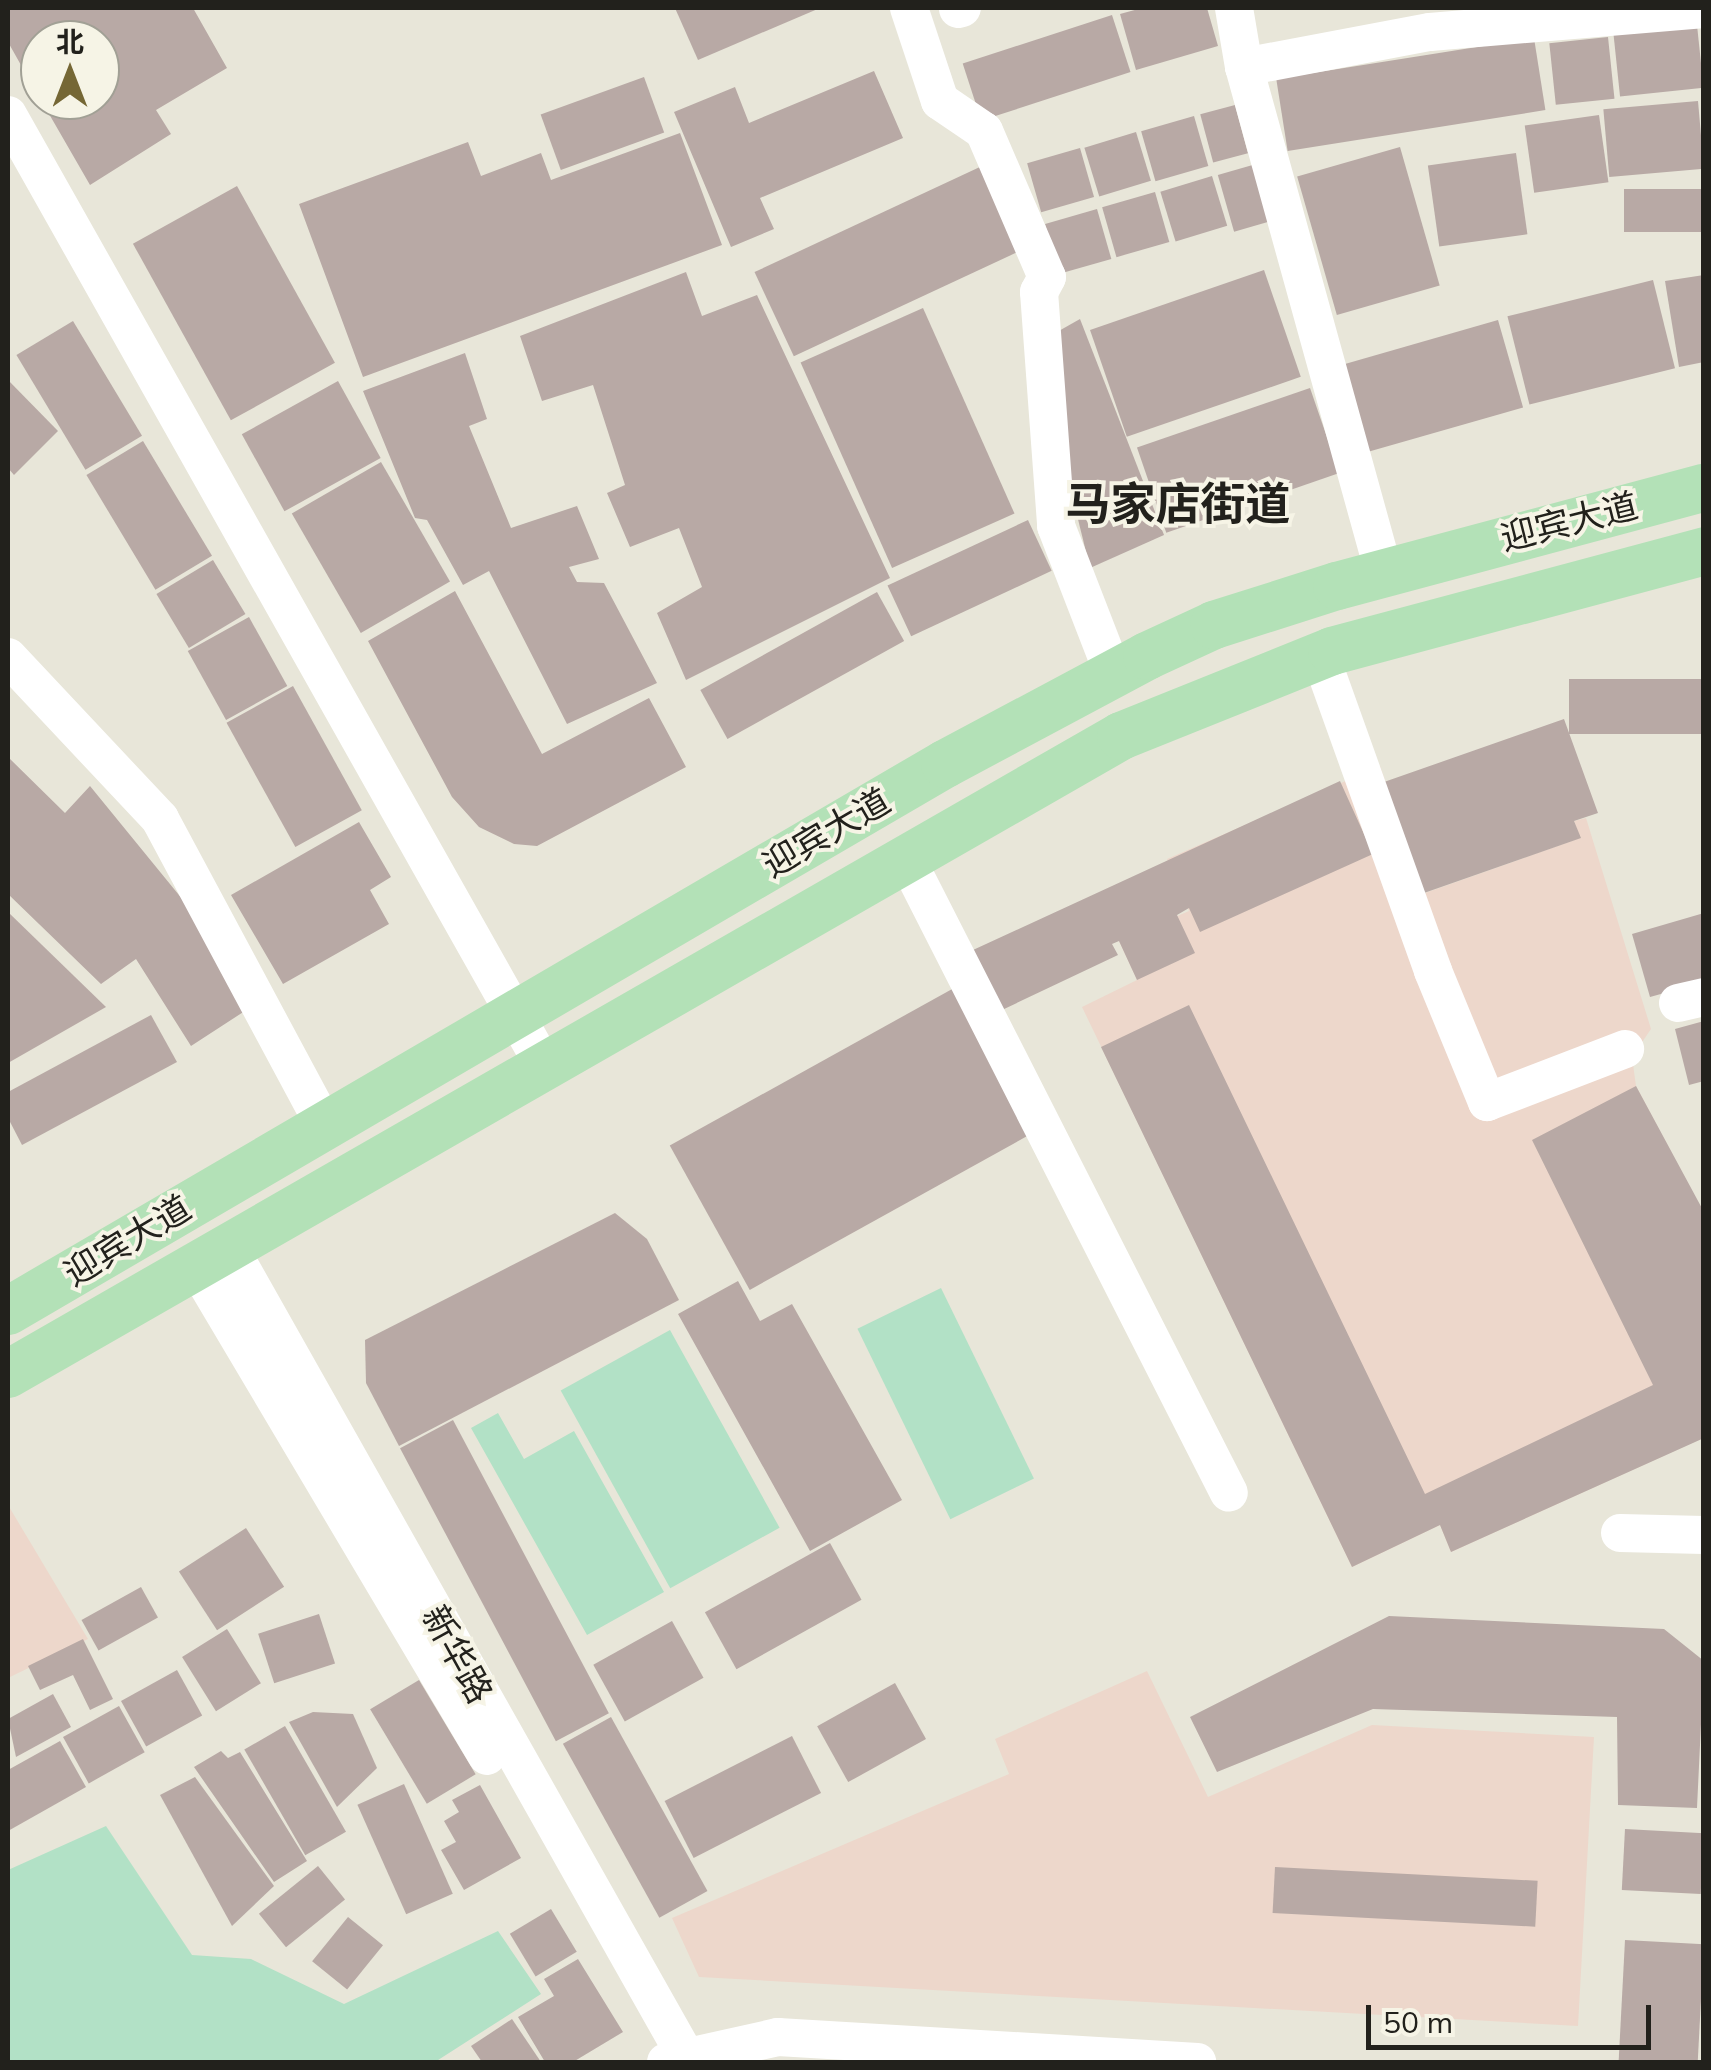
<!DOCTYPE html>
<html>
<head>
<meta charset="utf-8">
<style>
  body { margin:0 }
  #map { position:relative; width:1711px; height:2070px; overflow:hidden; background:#e8e6d9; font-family:Mulish,"Noto Sans SC",sans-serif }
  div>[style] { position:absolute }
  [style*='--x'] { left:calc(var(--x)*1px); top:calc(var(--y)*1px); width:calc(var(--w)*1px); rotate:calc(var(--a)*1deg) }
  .commercial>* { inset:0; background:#edd7cb }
  .green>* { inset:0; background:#b2e1c6; transform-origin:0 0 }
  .building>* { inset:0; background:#b8a9a5; transform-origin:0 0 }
  .minor>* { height:38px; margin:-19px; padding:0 19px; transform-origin:19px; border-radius:19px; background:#fff }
  .major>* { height:48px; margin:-24px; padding:0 24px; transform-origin:24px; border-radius:24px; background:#b3e1b7 }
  span { translate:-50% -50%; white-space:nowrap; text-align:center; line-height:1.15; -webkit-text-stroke:8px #f6f4e6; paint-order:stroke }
  .street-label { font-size:35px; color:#22211c }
  .district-label { font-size:45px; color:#22211c; font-weight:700 }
  .frame { position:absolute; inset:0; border:10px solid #22211c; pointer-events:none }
  .north { position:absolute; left:20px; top:20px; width:100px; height:100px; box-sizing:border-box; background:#f6f4e6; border:2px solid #a1a095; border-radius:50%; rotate:0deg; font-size:28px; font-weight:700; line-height:40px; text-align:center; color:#22211c }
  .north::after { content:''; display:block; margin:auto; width:35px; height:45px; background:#756735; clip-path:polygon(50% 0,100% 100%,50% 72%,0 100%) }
  .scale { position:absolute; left:1366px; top:2005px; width:285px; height:45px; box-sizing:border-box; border:5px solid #22211c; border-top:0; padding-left:12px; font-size:30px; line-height:35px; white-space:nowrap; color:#22211c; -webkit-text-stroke:8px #f6f4e6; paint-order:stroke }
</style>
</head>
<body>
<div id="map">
  <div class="commercial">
    <div style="clip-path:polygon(1380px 766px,1425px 893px,1580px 838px,1574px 821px,1586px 818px,1651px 1029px,1632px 1057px,1636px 1086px,1703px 1212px,1703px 1438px,1451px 1552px,1440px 1525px,1352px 1567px,1082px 1007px,1137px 980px,1119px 941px,1189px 911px,1167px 859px)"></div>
    <div style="clip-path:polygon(8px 1505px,88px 1639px,8px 1678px)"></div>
    <div style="clip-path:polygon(1147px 1671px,1208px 1797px,1372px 1725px,1594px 1737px,1578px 2026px,699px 1977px,672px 1918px,1009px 1774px,995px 1739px)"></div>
  </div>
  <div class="green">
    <div style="left:941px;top:1288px;width:212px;height:93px;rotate:64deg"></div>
    <div style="left:670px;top:1330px;width:226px;height:125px;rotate:61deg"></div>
    <div style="clip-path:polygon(498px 1413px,524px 1459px,574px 1431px,664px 1592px,587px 1635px,471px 1428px)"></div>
    <div style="clip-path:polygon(106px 1826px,192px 1955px,251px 1959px,344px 2004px,498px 1931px,541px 1994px,435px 2062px,8px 2062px,8px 1870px)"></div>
  </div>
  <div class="building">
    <div style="clip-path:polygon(8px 8px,193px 8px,227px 68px,156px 110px,171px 134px,90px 185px,41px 100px,100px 100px,100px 40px,40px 40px,40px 99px,8px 42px)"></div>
    <div style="clip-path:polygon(675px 8px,820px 8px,698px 60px)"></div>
    <div style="clip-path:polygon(1142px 8px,1207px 8px,1218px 46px,1136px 70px,1120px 14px)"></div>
    <div style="left:1112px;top:15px;width:60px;height:157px;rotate:72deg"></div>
    <div style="left:1697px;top:25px;width:63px;height:84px;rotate:84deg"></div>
    <div style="left:1608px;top:37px;width:62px;height:59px;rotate:84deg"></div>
    <div style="left:1534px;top:38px;width:73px;height:261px;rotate:81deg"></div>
    <div style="clip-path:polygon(874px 71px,903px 138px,760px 198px,774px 229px,731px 247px,674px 112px,735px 87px,749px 123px)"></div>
    <div style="left:644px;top:77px;width:59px;height:110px;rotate:70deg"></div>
    <div style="left:1698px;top:101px;width:68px;height:95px;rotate:85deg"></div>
    <div style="left:1235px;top:105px;width:50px;height:36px;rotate:75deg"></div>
    <div style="left:1599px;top:115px;width:68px;height:75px;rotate:82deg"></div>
    <div style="left:1194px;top:116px;width:52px;height:55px;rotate:74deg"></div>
    <div style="left:1136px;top:132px;width:51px;height:54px;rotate:73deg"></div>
    <div style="clip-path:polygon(680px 133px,722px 245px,363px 377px,299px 204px,468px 142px,481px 176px,541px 153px,551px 180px)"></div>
    <div style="left:1400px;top:147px;width:144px;height:107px;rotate:74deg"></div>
    <div style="left:1080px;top:148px;width:51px;height:55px;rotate:74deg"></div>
    <div style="left:1516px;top:153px;width:82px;height:89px;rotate:82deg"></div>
    <div style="left:1263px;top:162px;width:59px;height:47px;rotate:74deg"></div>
    <div style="left:982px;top:166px;width:93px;height:251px;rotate:65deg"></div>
    <div style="left:1212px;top:176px;width:52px;height:54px;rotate:73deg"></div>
    <div style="left:237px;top:186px;width:202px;height:119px;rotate:61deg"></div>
    <div style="left:1704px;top:189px;width:43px;height:80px;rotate:90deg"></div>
    <div style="left:1155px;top:192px;width:52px;height:55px;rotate:74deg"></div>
    <div style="left:1097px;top:209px;width:52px;height:54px;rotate:74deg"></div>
    <div style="left:1264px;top:270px;width:113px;height:184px;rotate:71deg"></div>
    <div style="clip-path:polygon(686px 272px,702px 316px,757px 295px,890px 578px,686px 680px,657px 613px,702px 587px,679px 528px,630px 547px,607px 493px,625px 485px,593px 385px,542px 401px,520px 336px)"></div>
    <div style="clip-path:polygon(1704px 275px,1704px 362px,1679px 367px,1665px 281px)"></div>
    <div style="left:1653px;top:280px;width:91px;height:150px;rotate:76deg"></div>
    <div style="left:923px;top:308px;width:225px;height:134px;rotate:66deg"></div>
    <div style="clip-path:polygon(1080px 319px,1164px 535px,1090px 568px,1073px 499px,1057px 332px)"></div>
    <div style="left:1498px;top:320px;width:91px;height:161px;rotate:74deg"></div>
    <div style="left:73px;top:321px;width:134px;height:66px;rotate:59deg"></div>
    <div style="clip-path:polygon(465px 353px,487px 419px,469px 426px,511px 528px,577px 506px,599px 559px,569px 567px,577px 582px,604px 583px,657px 683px,567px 724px,489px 571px,463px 585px,427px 520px,415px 518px,363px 391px)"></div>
    <div style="clip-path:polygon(8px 380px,58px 431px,14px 475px,8px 468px)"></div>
    <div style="left:338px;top:381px;width:88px;height:110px;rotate:61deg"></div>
    <div style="left:1310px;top:388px;width:90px;height:183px;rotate:71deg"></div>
    <div style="left:143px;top:441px;width:134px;height:66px;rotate:59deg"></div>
    <div style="left:381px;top:462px;width:138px;height:103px;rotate:60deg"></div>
    <div style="left:1028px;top:520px;width:56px;height:155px;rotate:65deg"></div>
    <div style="left:213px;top:560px;width:63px;height:66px;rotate:59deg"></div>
    <div style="clip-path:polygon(455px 591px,542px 754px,649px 698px,686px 767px,537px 846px,514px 844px,479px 827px,452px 797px,368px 641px)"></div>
    <div style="left:877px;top:592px;width:56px;height:202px;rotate:61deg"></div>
    <div style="left:249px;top:617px;width:79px;height:70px;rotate:61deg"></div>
    <div style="left:1704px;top:679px;width:55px;height:135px;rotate:90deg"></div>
    <div style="left:293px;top:686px;width:142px;height:76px;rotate:61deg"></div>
    <div style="clip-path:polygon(1564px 719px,1598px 813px,1574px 821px,1581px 838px,1424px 893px,1384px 782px)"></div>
    <div style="clip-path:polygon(8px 757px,65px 813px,90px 786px,183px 900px,251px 1007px,191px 1046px,136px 959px,101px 984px,8px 894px)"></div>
    <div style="clip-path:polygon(1340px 781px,1373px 854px,1200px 932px,1189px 908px,1177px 915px,1195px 953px,1137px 980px,1119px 941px,1112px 944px,1118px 955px,1002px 1010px,973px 950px)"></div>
    <div style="clip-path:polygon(359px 822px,391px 877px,370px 890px,389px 924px,283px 984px,231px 895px)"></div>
    <div style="clip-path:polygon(8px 912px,106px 1007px,8px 1063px)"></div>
    <div style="clip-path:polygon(1704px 913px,1704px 982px,1650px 997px,1632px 934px)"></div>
    <div style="left:954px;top:988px;width:165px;height:325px;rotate:61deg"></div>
    <div style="clip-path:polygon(1189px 1005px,1425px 1494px,1653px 1385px,1532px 1140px,1636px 1086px,1704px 1212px,1704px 1438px,1451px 1552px,1440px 1525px,1352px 1567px,1101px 1047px)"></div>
    <div style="clip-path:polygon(151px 1015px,177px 1062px,22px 1145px,8px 1118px,8px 1092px)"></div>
    <div style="clip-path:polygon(1704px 1021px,1704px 1081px,1689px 1085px,1675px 1029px)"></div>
    <div style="clip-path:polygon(615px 1213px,647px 1239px,679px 1300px,399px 1446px,366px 1383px,365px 1340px)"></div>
    <div style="clip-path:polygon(738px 1281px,760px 1321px,792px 1304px,902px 1500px,810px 1551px,678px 1314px)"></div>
    <div style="left:453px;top:1420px;width:332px;height:60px;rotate:62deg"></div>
    <div style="left:246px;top:1528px;width:70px;height:80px;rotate:57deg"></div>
    <div style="left:830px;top:1543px;width:65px;height:143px;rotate:61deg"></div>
    <div style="left:141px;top:1587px;width:35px;height:68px;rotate:61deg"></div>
    <div style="left:319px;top:1614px;width:52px;height:64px;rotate:72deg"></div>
    <div style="clip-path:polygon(1389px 1616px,1664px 1629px,1704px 1661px,1697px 1808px,1618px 1805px,1617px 1717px,1373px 1709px,1217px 1772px,1190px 1717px)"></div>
    <div style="left:672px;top:1621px;width:65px;height:90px;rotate:61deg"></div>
    <div style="left:227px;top:1629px;width:64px;height:53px;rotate:58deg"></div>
    <div style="clip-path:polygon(83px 1639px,113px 1699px,90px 1710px,73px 1675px,40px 1690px,28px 1666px)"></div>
    <div style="left:177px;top:1670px;width:52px;height:64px;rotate:61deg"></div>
    <div style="left:419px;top:1680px;width:110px;height:57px;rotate:59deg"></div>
    <div style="left:895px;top:1683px;width:64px;height:89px;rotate:61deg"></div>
    <div style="clip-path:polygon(53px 1694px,71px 1727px,16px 1757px,8px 1719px)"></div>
    <div style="left:119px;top:1706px;width:53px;height:64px;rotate:61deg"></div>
    <div style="clip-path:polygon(313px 1712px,353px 1714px,377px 1768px,337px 1807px,289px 1722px)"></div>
    <div style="left:611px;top:1717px;width:199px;height:55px;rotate:61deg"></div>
    <div style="left:285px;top:1726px;width:122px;height:47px;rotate:60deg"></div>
    <div style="left:792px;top:1736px;width:64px;height:143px;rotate:63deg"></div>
    <div style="clip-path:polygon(60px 1741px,86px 1787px,8px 1831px,8px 1770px)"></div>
    <div style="clip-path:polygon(221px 1751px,228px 1758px,240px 1752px,307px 1861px,274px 1882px,194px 1767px)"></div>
    <div style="clip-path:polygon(195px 1777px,274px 1886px,232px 1926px,160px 1795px)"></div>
    <div style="left:404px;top:1784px;width:120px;height:51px;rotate:66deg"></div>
    <div style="clip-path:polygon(480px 1785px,521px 1858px,464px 1890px,441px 1850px,456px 1842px,444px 1821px,459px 1812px,452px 1800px)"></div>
    <div style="left:1625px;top:1829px;width:79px;height:61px;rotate:3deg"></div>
    <div style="left:318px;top:1866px;width:43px;height:76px;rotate:51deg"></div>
    <div style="left:1275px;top:1867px;width:263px;height:46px;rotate:3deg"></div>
    <div style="left:551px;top:1909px;width:50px;height:48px;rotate:59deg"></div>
    <div style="left:348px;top:1917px;width:45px;height:57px;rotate:39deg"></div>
    <div style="left:1625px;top:1940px;width:79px;height:121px;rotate:3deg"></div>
    <div style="clip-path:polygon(578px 1959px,623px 2032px,573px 2062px,545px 2062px,518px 2017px,554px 1996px,544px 1979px)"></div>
    <div style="clip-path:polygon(512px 2019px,541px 2062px,482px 2062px,471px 2046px)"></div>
  </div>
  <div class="minor">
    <div style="--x:909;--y:8;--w:98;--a:71.6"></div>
    <div style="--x:940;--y:101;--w:53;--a:34.3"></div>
    <div style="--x:984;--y:131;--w:159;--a:66.7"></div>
    <div style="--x:1047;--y:277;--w:17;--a:118"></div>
    <div style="--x:1039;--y:292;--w:235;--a:85.8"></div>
    <div style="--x:1056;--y:526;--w:158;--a:68.8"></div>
    <div style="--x:1234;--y:8;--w:60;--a:80.4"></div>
    <div style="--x:1244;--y:67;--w:525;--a:74.53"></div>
    <div style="--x:958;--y:9;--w:4;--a:-14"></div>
    <div style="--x:1244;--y:67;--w:189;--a:-10.7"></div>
    <div style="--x:1430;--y:32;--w:275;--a:-4.8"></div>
    <div style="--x:8;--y:115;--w:1089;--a:60.59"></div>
    <div style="--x:1320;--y:655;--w:336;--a:70.3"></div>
    <div style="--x:1433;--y:971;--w:142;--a:67.6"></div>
    <div style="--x:1487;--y:1102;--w:148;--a:-21"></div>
    <div style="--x:8;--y:657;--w:222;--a:46.8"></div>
    <div style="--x:160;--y:819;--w:347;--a:61.8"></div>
    <div style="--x:906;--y:858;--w:712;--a:63.04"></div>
    <div style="--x:1678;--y:1003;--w:27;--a:-13"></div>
    <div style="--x:228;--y:1245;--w:938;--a:60.57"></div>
    <div style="--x:195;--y:1264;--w:572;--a:59.31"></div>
    <div style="--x:1620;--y:1533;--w:84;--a:1.4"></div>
    <div style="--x:666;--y:2062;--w:115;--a:-12.6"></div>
    <div style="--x:778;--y:2037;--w:420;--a:3.4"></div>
  </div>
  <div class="major">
    <div style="--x:8;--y:1311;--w:1085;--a:-30.28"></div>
    <div style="--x:945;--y:764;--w:229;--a:-28.1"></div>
    <div style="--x:1147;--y:656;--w:74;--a:-24.8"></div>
    <div style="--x:1214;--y:625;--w:129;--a:-17.6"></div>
    <div style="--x:1337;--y:586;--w:380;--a:-15"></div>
    <div style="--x:8;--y:1374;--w:1283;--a:-29.82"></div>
    <div style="--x:1121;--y:736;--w:227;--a:-21.9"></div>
    <div style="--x:1332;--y:651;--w:385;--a:-15"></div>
  </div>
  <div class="street-label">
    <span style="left:1569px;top:521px;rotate:-14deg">迎宾大道</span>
    <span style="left:826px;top:832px;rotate:-30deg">迎宾大道</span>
    <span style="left:127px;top:1240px;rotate:-31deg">迎宾大道</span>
    <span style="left:458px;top:1654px;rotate:61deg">新华路</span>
  </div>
  <div class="district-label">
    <span style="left:1178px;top:504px">马家店街道</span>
  </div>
  <div class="frame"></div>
  <div class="north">北</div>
  <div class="scale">50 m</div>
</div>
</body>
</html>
